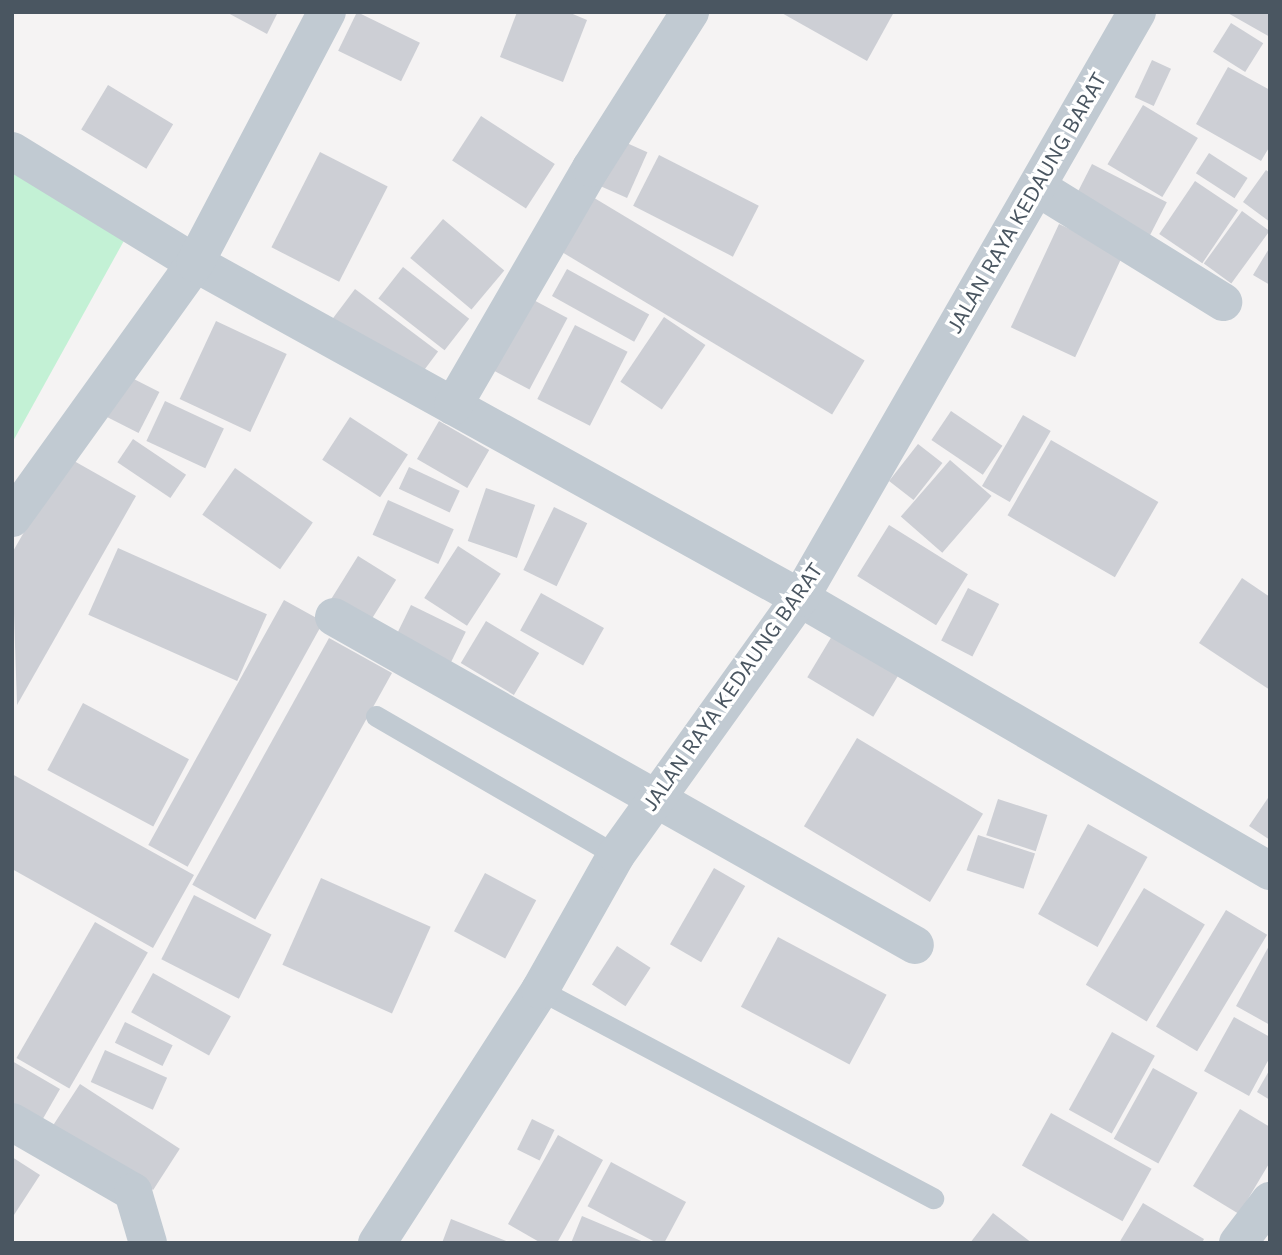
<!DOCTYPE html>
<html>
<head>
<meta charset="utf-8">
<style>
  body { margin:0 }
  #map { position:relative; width:1282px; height:1255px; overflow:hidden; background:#f5f3f3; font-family:Karla,sans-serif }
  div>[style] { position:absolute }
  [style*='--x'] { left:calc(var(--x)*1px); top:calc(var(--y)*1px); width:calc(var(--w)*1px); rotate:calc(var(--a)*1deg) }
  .green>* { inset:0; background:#c3f1d5 }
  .building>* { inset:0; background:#cdcfd5; transform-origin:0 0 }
  .service>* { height:21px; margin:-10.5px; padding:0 10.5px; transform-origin:10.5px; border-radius:10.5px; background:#c1cad2 }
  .minor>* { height:38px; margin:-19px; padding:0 19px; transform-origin:19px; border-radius:19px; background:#c1cad2 }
  .tertiary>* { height:38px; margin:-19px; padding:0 19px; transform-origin:19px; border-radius:19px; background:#c1cad2 }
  span { translate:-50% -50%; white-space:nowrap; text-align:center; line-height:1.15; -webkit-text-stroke:7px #fff; paint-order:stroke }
  .street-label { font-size:23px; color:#4a5661 }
  .frame { position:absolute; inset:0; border:14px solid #4a5661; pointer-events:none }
</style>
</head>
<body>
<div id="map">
  <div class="green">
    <div style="clip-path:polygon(12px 163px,131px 228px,12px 443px)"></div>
  </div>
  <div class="building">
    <div style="clip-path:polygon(226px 12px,278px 12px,267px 34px)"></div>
    <div style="left:357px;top:12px;width:70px;height:43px;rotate:26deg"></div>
    <div style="clip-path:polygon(517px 12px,568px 12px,587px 20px,563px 82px,500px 57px)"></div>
    <div style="clip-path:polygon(780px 12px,894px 12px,867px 61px)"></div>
    <div style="clip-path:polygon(1226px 12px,1270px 12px,1270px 37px)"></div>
    <div style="left:1231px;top:23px;width:38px;height:34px;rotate:32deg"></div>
    <div style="left:1152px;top:60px;width:21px;height:41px;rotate:25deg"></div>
    <div style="clip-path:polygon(1228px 67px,1270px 90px,1270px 146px,1261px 161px,1196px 124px)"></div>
    <div style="left:108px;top:85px;width:76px;height:52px;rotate:31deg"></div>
    <div style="left:1143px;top:105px;width:64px;height:69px;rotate:31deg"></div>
    <div style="left:481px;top:116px;width:88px;height:53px;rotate:33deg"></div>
    <div style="left:620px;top:140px;width:30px;height:50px;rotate:24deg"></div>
    <div style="left:320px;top:152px;width:76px;height:107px;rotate:27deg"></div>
    <div style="left:1209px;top:153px;width:46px;height:24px;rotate:33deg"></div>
    <div style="left:659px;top:155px;width:112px;height:57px;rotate:27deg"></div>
    <div style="left:1092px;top:164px;width:84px;height:42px;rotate:27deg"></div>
    <div style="clip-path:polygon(1266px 170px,1270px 173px,1270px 222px,1243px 202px)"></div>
    <div style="left:1195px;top:181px;width:52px;height:64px;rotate:34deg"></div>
    <div style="left:586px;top:193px;width:325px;height:63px;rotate:31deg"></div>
    <div style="left:1242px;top:211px;width:34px;height:65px;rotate:36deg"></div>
    <div style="left:443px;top:219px;width:80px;height:51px;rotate:40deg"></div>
    <div style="left:1059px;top:224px;width:71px;height:114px;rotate:25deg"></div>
    <div style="clip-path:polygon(1270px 247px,1270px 285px,1253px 275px)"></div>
    <div style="left:403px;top:267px;width:84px;height:40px;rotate:38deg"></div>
    <div style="left:567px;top:269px;width:94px;height:31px;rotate:29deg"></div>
    <div style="left:355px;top:289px;width:104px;height:39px;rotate:37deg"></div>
    <div style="left:526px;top:296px;width:47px;height:81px;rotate:28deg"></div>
    <div style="left:664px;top:317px;width:50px;height:78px;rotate:34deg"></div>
    <div style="left:216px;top:321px;width:78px;height:86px;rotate:25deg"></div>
    <div style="left:575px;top:325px;width:59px;height:83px;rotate:27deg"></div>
    <div style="left:122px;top:373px;width:42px;height:46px;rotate:27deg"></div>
    <div style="left:165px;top:401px;width:65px;height:44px;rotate:25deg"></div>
    <div style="left:951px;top:411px;width:62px;height:35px;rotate:34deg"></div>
    <div style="left:1023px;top:415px;width:32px;height:82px;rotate:30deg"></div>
    <div style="left:350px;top:417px;width:69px;height:51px;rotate:33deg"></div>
    <div style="left:439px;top:421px;width:58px;height:44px;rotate:30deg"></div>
    <div style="left:133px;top:439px;width:64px;height:28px;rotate:34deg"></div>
    <div style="left:1051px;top:440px;width:124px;height:87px;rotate:30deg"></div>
    <div style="left:918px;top:444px;width:31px;height:47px;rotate:38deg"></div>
    <div style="clip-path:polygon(67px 457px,136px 496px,17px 705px,12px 553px)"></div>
    <div style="left:950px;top:460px;width:55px;height:75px;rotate:41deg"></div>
    <div style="left:409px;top:467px;width:56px;height:24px;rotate:25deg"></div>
    <div style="left:235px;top:468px;width:95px;height:57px;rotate:35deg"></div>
    <div style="left:486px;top:488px;width:52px;height:56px;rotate:19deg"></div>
    <div style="left:388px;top:500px;width:72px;height:38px;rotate:24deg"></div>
    <div style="left:554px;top:507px;width:37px;height:70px;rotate:26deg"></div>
    <div style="left:889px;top:525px;width:93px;height:60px;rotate:32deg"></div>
    <div style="left:458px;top:546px;width:51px;height:62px;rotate:33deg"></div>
    <div style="left:118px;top:548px;width:163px;height:73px;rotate:24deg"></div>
    <div style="left:358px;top:556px;width:45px;height:60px;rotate:32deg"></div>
    <div style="clip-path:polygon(1242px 578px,1270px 597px,1270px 690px,1199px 643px)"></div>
    <div style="left:968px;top:588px;width:35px;height:59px;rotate:27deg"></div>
    <div style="left:541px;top:593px;width:72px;height:43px;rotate:29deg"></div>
    <div style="left:284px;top:600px;width:45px;height:280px;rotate:29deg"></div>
    <div style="left:411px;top:605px;width:61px;height:48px;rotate:26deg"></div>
    <div style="left:486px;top:621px;width:62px;height:49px;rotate:31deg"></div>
    <div style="left:832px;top:636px;width:77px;height:48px;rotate:31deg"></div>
    <div style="left:329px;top:638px;width:72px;height:282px;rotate:29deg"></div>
    <div style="left:83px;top:703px;width:120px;height:76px;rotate:28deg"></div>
    <div style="left:857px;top:738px;width:147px;height:103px;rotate:31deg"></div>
    <div style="clip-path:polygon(12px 774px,194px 875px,153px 948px,12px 869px)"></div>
    <div style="clip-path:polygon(1270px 795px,1270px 840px,1249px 826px)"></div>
    <div style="left:998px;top:799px;width:52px;height:38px;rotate:18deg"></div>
    <div style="left:1088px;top:824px;width:68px;height:103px;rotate:29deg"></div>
    <div style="left:978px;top:835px;width:60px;height:37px;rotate:18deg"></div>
    <div style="left:714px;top:868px;width:36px;height:88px;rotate:30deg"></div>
    <div style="left:485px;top:873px;width:58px;height:66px;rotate:28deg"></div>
    <div style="left:321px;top:878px;width:120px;height:95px;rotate:24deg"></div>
    <div style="left:1144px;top:888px;width:71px;height:113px;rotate:31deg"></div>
    <div style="left:194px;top:895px;width:87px;height:72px;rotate:27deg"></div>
    <div style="left:1226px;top:910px;width:48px;height:136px;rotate:31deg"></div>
    <div style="left:95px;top:922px;width:61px;height:157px;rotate:30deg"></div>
    <div style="left:778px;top:937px;width:123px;height:79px;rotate:28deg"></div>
    <div style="clip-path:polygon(1270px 944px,1270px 1025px,1236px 1006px)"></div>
    <div style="left:617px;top:946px;width:40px;height:46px;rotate:33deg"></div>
    <div style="left:153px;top:973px;width:89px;height:45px;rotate:29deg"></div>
    <div style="clip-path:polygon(1234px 1017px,1270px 1037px,1270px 1057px,1249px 1096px,1204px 1071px)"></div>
    <div style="left:125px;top:1022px;width:53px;height:23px;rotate:26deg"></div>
    <div style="left:1112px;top:1032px;width:49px;height:89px;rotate:29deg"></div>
    <div style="left:105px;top:1050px;width:68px;height:35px;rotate:24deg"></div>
    <div style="clip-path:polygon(12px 1061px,60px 1089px,37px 1129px,12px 1115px)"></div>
    <div style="left:1153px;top:1068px;width:51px;height:81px;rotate:29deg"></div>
    <div style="clip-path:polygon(1270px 1069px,1270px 1100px,1257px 1092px)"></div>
    <div style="left:80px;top:1084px;width:119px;height:49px;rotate:33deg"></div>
    <div style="clip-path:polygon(1240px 1109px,1270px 1127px,1270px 1162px,1239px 1214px,1193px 1186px)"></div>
    <div style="left:1051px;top:1113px;width:115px;height:60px;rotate:29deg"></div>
    <div style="left:532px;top:1119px;width:25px;height:34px;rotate:26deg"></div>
    <div style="clip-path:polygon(558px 1135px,603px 1160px,557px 1243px,541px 1243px,508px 1224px)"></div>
    <div style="clip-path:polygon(12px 1157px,40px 1175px,12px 1218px)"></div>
    <div style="left:611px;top:1162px;width:85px;height:50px;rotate:28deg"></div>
    <div style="clip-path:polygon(1143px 1203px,1204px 1239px,1202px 1243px,1119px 1243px)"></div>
    <div style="clip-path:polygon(993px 1213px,1032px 1243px,970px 1243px)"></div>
    <div style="clip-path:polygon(582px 1216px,646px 1243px,571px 1243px)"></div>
    <div style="clip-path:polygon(451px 1219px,511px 1243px,442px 1243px)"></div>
  </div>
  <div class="service">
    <div style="--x:376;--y:716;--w:277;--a:30.1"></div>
    <div style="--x:540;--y:990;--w:445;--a:27.9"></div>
  </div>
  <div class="minor">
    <div style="--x:12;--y:151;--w:215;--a:31.5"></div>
    <div style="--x:195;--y:263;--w:692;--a:28.97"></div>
    <div style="--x:800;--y:598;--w:544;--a:30.15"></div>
    <div style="--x:1037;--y:187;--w:219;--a:31.7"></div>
    <div style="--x:453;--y:406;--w:275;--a:-59.9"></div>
    <div style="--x:591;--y:168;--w:185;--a:-57.6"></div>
    <div style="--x:12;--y:518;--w:314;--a:-54.3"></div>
    <div style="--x:195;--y:263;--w:284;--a:-62.3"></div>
    <div style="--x:334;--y:617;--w:667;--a:29.45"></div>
    <div style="--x:12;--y:1122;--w:140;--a:30"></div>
    <div style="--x:133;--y:1192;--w:53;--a:73.6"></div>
    <div style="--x:1238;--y:1243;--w:53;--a:-52.7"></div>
  </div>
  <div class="tertiary">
    <div style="--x:377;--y:1243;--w:301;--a:-57.2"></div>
    <div style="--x:540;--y:990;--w:155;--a:-60.6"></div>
    <div style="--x:616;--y:855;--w:316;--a:-54.4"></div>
    <div style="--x:800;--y:598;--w:676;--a:-60.1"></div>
  </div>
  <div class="street-label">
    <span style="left:1027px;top:203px;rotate:-60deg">JALAN RAYA KEDAUNG BARAT</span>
    <span style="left:733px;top:687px;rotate:-55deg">JALAN RAYA KEDAUNG BARAT</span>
  </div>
  <div class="frame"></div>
</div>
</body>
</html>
